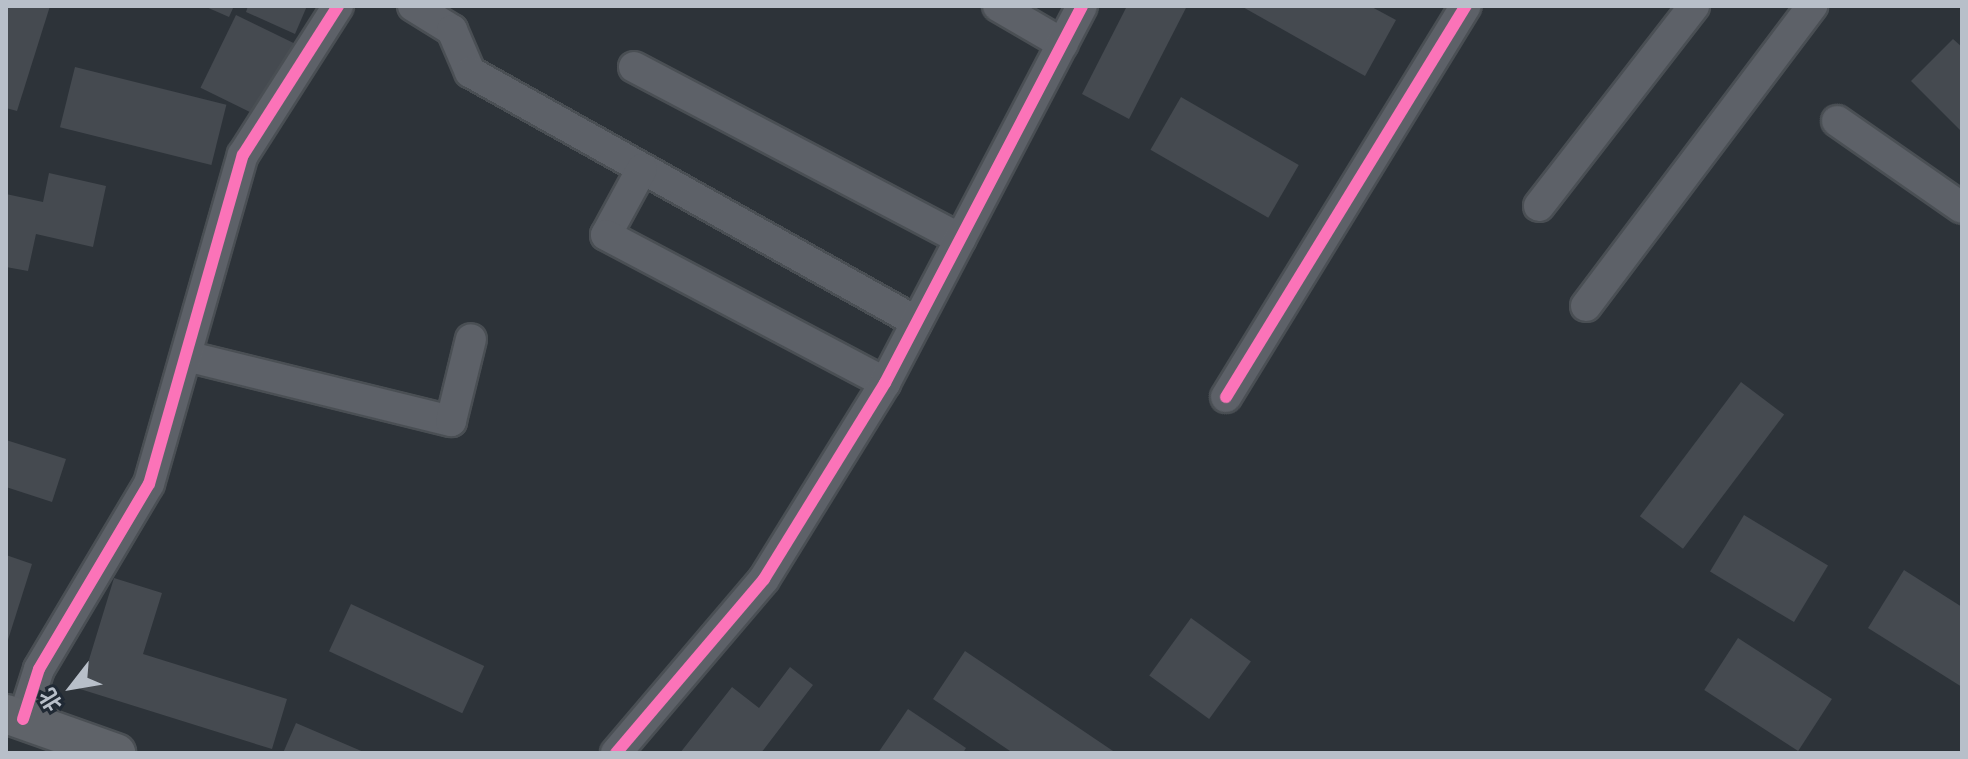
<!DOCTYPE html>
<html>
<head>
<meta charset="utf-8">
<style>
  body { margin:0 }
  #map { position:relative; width:1968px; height:759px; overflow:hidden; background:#2d3339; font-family:"Fira Sans Condensed","Noto Sans SC",sans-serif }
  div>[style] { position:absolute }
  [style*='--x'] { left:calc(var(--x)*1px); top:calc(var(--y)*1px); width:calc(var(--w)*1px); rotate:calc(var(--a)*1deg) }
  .building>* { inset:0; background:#454a50; transform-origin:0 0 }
  .roads { filter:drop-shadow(2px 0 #4a4f54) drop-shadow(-2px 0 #4a4f54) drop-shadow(0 2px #4a4f54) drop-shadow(0 -2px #4a4f54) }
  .minor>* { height:30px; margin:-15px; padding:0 15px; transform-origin:15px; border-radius:15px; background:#5d6168 }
  .major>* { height:38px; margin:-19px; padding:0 19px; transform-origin:19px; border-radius:19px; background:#5f6369 }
  .cycleway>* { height:12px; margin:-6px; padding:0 6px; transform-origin:6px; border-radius:6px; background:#fb73b8 }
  span { translate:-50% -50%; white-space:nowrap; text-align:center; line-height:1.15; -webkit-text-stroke:6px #202934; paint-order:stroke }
  .frame { position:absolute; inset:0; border:8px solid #b8bfc9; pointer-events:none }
  .north { position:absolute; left:32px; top:647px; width:80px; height:80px; -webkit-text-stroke:6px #202934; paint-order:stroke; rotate:239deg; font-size:22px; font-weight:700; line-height:32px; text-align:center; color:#b8bfc9 }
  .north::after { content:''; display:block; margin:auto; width:28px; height:36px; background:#b8bfc9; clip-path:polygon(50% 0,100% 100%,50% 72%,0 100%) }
</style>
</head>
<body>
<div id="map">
  <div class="building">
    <div style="clip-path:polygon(6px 6px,50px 6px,17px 111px,6px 108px)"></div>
    <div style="clip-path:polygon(204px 6px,234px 6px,229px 17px)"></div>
    <div style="clip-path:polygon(248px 6px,307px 6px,295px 34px,246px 12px)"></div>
    <div style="clip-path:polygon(1127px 6px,1187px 6px,1129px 119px,1082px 94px)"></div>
    <div style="clip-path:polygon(1241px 6px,1370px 6px,1396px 20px,1365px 76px)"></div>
    <div style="left:236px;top:15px;width:64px;height:81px;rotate:26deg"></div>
    <div style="clip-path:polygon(1953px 39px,1962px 47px,1962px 132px,1911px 81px)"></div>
    <div style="left:75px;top:67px;width:156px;height:62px;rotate:14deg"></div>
    <div style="left:1181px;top:97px;width:136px;height:61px;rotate:30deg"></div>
    <div style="clip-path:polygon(49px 173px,106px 186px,93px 247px,36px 234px,28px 271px,6px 267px,6px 194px,43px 202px)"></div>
    <div style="left:1741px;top:382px;width:54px;height:168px;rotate:37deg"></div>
    <div style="clip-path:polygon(6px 440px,66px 459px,52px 502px,6px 487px)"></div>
    <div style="left:1744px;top:515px;width:98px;height:66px;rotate:31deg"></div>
    <div style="clip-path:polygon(6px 555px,32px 564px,7px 643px,6px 643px)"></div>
    <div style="clip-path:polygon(1904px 570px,1962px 607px,1962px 687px,1868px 628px)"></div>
    <div style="clip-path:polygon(114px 578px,162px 593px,143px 654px,287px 699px,272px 749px,80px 689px)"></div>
    <div style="left:351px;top:604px;width:147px;height:52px;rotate:25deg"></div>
    <div style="left:1191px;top:618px;width:74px;height:71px;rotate:36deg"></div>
    <div style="left:1738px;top:638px;width:112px;height:62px;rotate:33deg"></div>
    <div style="clip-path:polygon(965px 651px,1116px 753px,1013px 753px,933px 699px)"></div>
    <div style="clip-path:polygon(790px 667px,813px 685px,761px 753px,680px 753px,732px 687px,759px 708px)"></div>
    <div style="clip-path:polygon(908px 709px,966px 748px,963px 753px,878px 753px)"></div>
    <div style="clip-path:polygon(296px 723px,366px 753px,283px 753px)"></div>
  </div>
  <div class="roads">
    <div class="minor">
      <div style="--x:413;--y:6;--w:46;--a:31.6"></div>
      <div style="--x:452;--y:30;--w:46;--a:66.8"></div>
      <div style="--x:470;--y:72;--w:512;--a:29.22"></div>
      <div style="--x:998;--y:6;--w:75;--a:30.3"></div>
      <div style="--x:634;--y:67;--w:369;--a:27.8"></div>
      <div style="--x:1837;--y:121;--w:152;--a:34.8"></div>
      <div style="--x:642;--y:169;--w:75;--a:118.6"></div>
      <div style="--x:606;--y:235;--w:316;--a:27.9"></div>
      <div style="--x:1539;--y:206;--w:253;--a:-52.2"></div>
      <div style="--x:1586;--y:306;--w:376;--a:-53"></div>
      <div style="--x:186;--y:356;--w:273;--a:13.8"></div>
      <div style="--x:451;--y:421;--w:84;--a:-76.3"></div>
      <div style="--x:1226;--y:397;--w:459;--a:-58.5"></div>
      <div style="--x:23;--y:719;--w:52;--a:-72.3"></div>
      <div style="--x:39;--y:669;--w:215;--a:-59.3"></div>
      <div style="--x:149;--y:484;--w:342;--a:-74.1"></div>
      <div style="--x:243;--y:155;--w:177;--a:-57.5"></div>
      <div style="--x:616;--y:753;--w:228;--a:-49.6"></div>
      <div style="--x:764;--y:579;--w:230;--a:-58.3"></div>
      <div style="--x:885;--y:383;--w:425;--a:-62.4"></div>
    </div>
    <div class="major">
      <div style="--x:6;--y:714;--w:117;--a:19.5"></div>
    </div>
  </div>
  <div class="cycleway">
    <div style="--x:1226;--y:397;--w:459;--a:-58.5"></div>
    <div style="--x:23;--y:719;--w:52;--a:-72.3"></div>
    <div style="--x:39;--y:669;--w:215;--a:-59.3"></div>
    <div style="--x:149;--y:484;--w:342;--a:-74.1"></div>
    <div style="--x:243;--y:155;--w:177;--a:-57.5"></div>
    <div style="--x:616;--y:753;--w:228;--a:-49.6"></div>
    <div style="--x:764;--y:579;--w:230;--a:-58.3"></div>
    <div style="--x:885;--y:383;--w:425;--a:-62.4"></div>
  </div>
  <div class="frame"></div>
  <div class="north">北</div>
</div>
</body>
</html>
